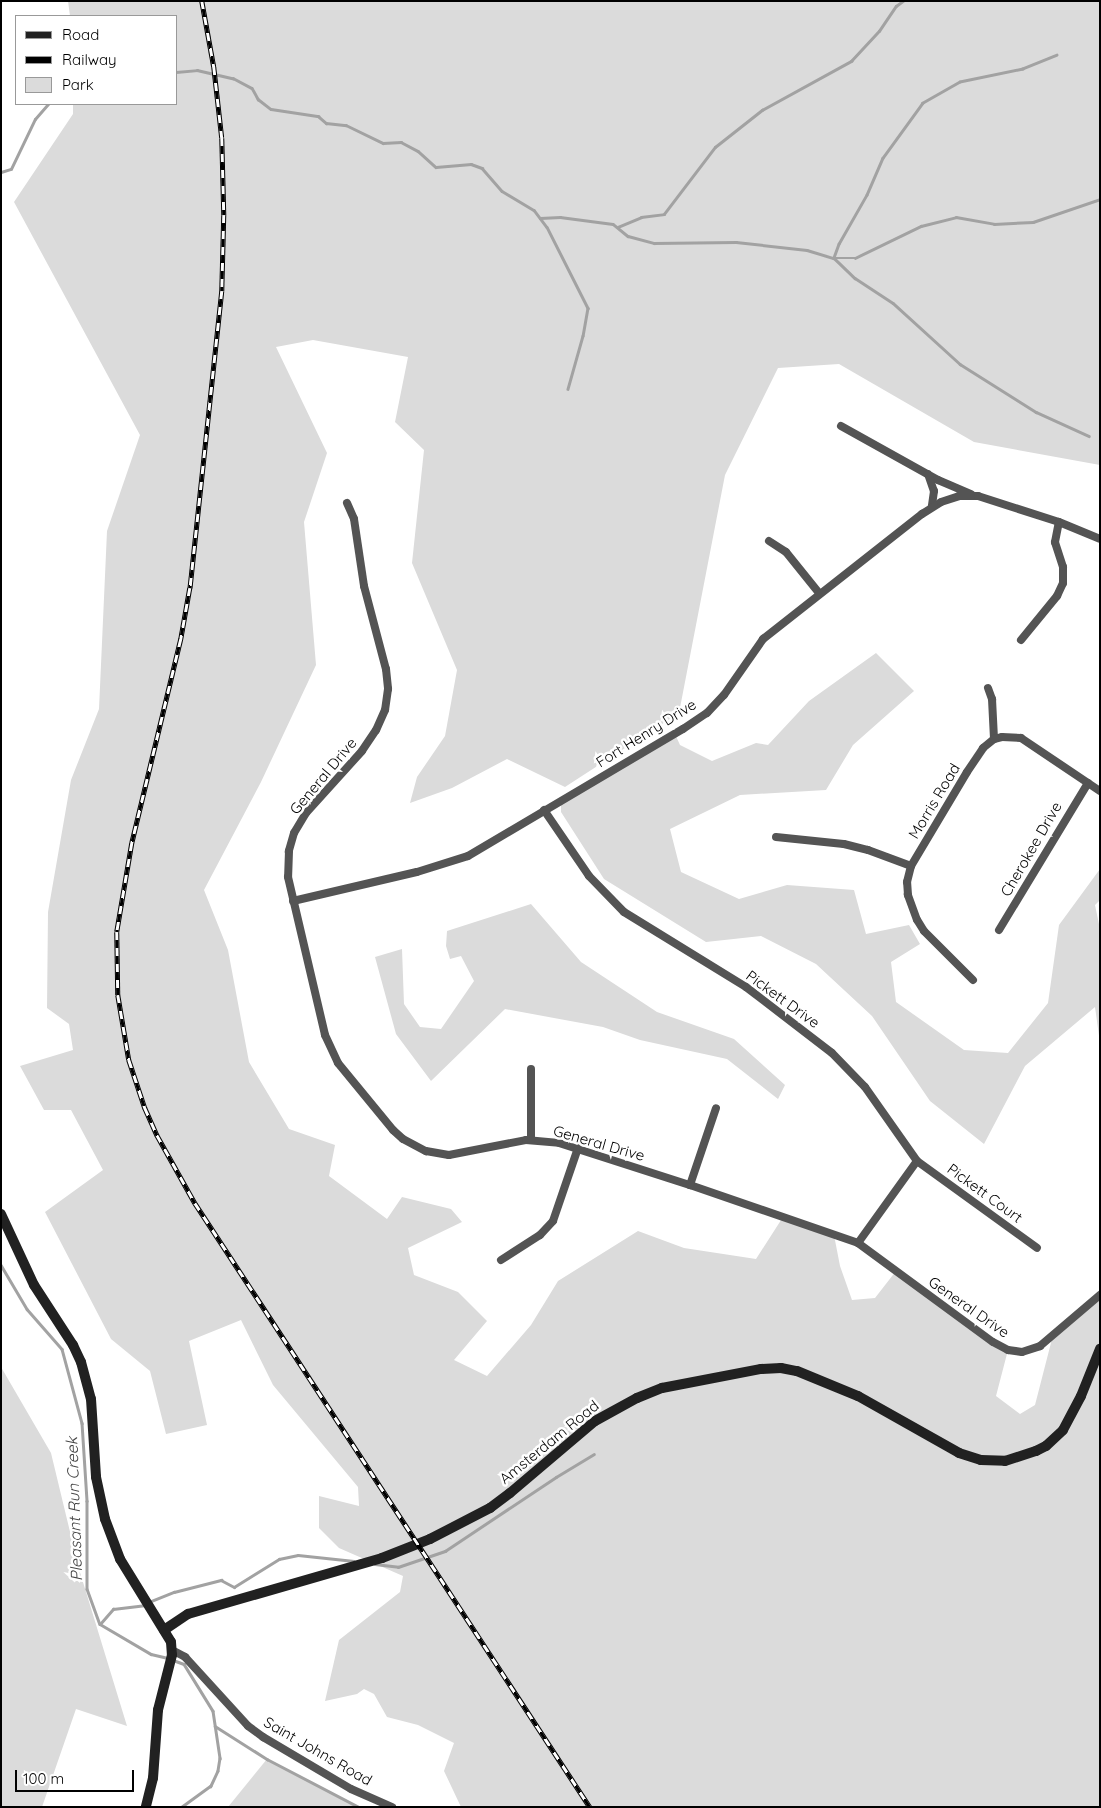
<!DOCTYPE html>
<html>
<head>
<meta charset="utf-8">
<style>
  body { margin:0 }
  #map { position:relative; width:1101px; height:1808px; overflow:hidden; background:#fff; font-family:Quicksand,sans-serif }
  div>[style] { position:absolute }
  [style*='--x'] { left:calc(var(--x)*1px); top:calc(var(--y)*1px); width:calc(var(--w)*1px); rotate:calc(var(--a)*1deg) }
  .green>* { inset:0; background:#dbdbdb }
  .stream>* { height:2.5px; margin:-1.25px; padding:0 1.25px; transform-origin:1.25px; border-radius:1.25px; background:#a2a2a2 }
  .street>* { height:8px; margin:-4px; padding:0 4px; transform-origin:4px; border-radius:4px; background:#545454 }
  .secondary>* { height:10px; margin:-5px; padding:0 5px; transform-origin:5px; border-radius:5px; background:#212121 }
  .rail>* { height:4.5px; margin-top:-2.25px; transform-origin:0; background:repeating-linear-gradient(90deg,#fff 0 8px,#000 0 16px); box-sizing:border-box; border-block:1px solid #000 }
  span { translate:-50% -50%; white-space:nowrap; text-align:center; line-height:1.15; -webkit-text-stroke:5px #fff; paint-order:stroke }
  .street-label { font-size:15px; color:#000 }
  .water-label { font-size:16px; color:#434343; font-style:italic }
  .frame { position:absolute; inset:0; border:2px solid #000; pointer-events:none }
  .legend { position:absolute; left:15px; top:15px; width:162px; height:90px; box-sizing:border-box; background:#fff; border:1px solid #999; margin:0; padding:6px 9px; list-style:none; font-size:15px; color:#000 }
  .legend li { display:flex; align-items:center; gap:10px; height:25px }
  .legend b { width:25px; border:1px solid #999 }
  .scale { position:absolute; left:15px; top:1770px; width:119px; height:22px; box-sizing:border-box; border:2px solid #000; border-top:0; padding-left:6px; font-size:15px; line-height:18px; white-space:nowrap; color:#000; -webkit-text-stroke:4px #fff; paint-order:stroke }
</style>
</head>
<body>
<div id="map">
  <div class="green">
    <div style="clip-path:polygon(68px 1px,1100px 1px,1100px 465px,974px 442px,839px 364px,778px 368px,725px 475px,679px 713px,565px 787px,507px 759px,452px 788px,410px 803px,417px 777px,445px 736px,457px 670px,412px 563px,424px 450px,395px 422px,408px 357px,313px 340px,276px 347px,327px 453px,304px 522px,316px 665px,261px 782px,204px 890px,228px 950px,249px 1062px,289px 1129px,335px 1145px,329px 1176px,387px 1219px,402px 1197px,451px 1209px,462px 1222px,408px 1248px,414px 1275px,458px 1292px,487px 1321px,454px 1360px,487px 1376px,531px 1325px,558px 1281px,638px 1231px,684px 1248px,756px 1259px,783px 1217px,834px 1235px,840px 1266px,852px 1300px,875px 1298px,896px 1271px,1008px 1350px,996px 1396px,1020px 1414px,1035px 1405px,1053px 1335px,1100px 1295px,1100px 1807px,461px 1807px,444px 1771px,454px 1743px,418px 1725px,387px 1717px,374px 1694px,364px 1689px,357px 1694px,325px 1701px,339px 1640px,400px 1592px,403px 1576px,339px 1548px,319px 1528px,319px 1496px,359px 1506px,358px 1487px,273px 1385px,241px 1320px,189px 1341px,207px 1425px,166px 1434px,150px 1371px,111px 1339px,45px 1212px,103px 1170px,71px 1110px,44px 1110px,20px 1066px,73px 1050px,69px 1024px,47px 1008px,48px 912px,71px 780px,99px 709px,107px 531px,140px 435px,14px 202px,73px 114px,73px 104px,176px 104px,176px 16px,70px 16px)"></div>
    <div style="clip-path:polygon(876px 653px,914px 691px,853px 745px,826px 790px,740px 795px,670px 829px,681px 872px,739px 899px,787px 885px,854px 890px,866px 934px,909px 925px,920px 944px,891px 962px,896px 1002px,964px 1050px,1008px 1053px,1048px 1003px,1059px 925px,1100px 869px,1100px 900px,1095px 905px,1100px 929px,1100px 1043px,1095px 1007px,1025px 1066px,984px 1144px,930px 1101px,872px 1016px,816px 964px,761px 936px,706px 942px,604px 879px,561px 812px,561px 800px,675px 734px,680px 745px,712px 761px,756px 743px,768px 745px,809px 701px)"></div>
    <div style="clip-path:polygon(531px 904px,581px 962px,657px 1012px,734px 1039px,785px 1085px,778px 1099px,727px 1059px,640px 1040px,603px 1027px,505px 1009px,431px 1081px,396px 1034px,375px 957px,402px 949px,404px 1004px,420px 1027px,441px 1029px,474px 981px,461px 956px,450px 959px,446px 946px,447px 931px)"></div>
    <div style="clip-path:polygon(1px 1367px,51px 1453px,79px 1569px,127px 1726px,76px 1709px,42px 1807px,1px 1807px)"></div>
    <div style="clip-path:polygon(267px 1759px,359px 1807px,228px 1807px)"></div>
  </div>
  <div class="stream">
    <div style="--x:1057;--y:55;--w:37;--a:158"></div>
    <div style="--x:1023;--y:69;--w:64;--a:168.3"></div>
    <div style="--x:960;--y:82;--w:43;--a:150.4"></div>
    <div style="--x:923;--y:103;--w:68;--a:126"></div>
    <div style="--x:883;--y:158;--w:40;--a:113.4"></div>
    <div style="--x:867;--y:195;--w:56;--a:119.7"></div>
    <div style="--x:839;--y:244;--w:15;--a:110"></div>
    <div style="--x:834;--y:258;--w:29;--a:44"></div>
    <div style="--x:855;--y:278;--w:45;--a:33.3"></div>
    <div style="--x:893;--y:303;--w:91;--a:42.3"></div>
    <div style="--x:960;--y:364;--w:90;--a:32.3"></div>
    <div style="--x:1036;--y:412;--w:58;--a:24.4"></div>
    <div style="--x:176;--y:72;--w:21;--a:-5"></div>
    <div style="--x:197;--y:70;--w:37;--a:13"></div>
    <div style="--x:233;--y:78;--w:21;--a:28"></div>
    <div style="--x:252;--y:88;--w:13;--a:61"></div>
    <div style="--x:258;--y:99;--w:16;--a:38"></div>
    <div style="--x:271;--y:109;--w:48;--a:8.5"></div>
    <div style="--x:318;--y:116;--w:11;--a:41"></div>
    <div style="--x:326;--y:123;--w:20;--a:6"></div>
    <div style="--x:346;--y:125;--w:41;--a:25.9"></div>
    <div style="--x:383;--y:143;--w:18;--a:-3"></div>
    <div style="--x:401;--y:142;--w:19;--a:28"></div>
    <div style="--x:418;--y:151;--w:24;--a:42"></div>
    <div style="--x:436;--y:167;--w:35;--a:-5"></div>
    <div style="--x:471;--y:164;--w:12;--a:20"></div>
    <div style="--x:482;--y:168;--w:30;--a:49"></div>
    <div style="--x:502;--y:191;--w:37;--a:31"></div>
    <div style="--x:534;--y:210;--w:21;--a:53"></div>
    <div style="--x:547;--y:227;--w:91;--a:63.2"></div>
    <div style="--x:588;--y:308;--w:28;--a:100"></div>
    <div style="--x:583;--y:336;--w:55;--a:105.8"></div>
    <div style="--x:1;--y:172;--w:10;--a:-17"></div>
    <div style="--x:11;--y:169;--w:55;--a:-64.4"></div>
    <div style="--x:35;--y:119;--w:20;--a:-49"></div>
    <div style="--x:540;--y:218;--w:20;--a:-3"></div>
    <div style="--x:560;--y:217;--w:53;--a:7.5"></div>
    <div style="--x:613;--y:224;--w:19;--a:39"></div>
    <div style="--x:628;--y:236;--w:27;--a:15"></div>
    <div style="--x:654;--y:243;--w:82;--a:-0.7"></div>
    <div style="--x:736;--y:242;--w:71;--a:6.4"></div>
    <div style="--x:807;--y:250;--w:28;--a:17"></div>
    <div style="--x:834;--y:258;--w:21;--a:0"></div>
    <div style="--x:855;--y:258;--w:73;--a:-25.9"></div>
    <div style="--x:921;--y:226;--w:36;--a:-14"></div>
    <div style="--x:956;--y:217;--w:39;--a:10"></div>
    <div style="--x:994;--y:224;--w:39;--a:-3"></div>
    <div style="--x:1033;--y:222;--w:71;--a:-18.9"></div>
    <div style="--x:618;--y:227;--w:25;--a:-23"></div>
    <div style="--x:641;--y:217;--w:23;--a:-7"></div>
    <div style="--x:664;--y:214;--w:84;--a:-52.7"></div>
    <div style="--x:715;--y:147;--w:60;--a:-38.2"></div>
    <div style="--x:762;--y:110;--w:102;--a:-28.8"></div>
    <div style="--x:851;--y:61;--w:41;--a:-47"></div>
    <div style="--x:879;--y:31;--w:30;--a:-56"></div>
    <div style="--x:896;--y:6;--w:9;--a:-36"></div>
    <div style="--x:1;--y:1265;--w:51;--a:59.4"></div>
    <div style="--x:27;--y:1309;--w:53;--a:48.8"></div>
    <div style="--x:62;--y:1349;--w:77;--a:74.9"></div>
    <div style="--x:82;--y:1423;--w:78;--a:86.3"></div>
    <div style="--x:87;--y:1501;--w:88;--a:90"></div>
    <div style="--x:87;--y:1589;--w:37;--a:70"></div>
    <div style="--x:100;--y:1624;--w:59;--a:30.5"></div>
    <div style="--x:151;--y:1654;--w:17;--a:13"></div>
    <div style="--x:375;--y:1564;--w:23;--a:7"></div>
    <div style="--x:398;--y:1567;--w:50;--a:-18.8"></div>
    <div style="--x:445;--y:1551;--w:133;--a:-33.7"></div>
    <div style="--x:556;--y:1477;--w:44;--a:-31.2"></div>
    <div style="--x:149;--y:1602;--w:27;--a:-22"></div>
    <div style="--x:174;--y:1592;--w:49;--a:-14.3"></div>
    <div style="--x:221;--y:1580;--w:15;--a:28"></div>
    <div style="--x:234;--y:1587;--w:53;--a:-31.9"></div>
    <div style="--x:279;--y:1559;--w:19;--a:-12"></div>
    <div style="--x:298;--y:1555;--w:56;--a:6.1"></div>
    <div style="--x:100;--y:1624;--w:20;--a:-49"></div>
    <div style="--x:113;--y:1609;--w:31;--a:-7"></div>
    <div style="--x:173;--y:1660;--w:12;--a:20"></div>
    <div style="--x:184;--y:1664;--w:55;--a:58.3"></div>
    <div style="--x:213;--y:1711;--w:48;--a:81.5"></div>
    <div style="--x:220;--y:1758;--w:13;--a:99"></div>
    <div style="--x:218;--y:1771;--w:17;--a:115"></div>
    <div style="--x:211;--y:1786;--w:36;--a:144"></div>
    <div style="--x:215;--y:1726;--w:62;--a:32.4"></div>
    <div style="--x:267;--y:1759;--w:104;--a:27.6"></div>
  </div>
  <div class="street">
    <div style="--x:841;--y:426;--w:111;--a:29.1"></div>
    <div style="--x:938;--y:480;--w:36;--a:23"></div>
    <div style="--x:928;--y:474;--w:18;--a:71"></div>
    <div style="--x:934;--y:491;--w:15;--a:98"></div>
    <div style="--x:347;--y:503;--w:17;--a:66"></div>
    <div style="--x:354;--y:519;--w:68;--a:81.5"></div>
    <div style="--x:364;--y:586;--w:86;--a:75.2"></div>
    <div style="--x:386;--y:669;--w:20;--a:84"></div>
    <div style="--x:388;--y:689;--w:21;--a:98"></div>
    <div style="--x:385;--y:710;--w:22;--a:114"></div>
    <div style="--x:376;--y:730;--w:25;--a:124"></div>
    <div style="--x:362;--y:751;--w:84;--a:132.1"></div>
    <div style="--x:306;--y:813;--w:23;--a:121"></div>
    <div style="--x:294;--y:833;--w:19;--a:106"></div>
    <div style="--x:289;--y:851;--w:26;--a:92"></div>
    <div style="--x:288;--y:877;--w:162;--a:76.8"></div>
    <div style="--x:325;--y:1035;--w:31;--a:65"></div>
    <div style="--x:338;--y:1063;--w:87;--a:50.6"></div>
    <div style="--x:393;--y:1130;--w:13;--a:42"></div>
    <div style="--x:403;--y:1139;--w:26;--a:28"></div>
    <div style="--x:426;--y:1151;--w:23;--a:10"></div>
    <div style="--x:449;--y:1155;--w:78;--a:-11"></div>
    <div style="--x:526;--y:1140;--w:33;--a:5"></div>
    <div style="--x:559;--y:1143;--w:138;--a:17.8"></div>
    <div style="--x:690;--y:1185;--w:178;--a:19"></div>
    <div style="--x:858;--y:1243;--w:167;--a:36.3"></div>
    <div style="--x:993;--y:1342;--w:17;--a:28"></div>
    <div style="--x:1008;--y:1350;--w:14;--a:8"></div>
    <div style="--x:1022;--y:1352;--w:19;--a:-18"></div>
    <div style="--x:1040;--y:1346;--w:79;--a:-40.4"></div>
    <div style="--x:769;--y:541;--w:20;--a:33"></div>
    <div style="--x:786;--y:552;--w:53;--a:51.2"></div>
    <div style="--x:1021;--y:640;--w:57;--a:-50.7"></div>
    <div style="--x:1057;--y:596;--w:14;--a:-65"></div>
    <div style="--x:1063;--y:583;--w:16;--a:-90"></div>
    <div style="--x:1063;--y:567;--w:26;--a:-108"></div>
    <div style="--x:1055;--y:542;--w:20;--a:-79"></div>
    <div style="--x:988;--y:688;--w:12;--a:70"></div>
    <div style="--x:992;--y:699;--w:40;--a:87.1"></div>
    <div style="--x:544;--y:810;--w:80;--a:55.7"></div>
    <div style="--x:589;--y:876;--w:50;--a:45.8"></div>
    <div style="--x:624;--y:912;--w:143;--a:31.6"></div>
    <div style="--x:746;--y:987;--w:108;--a:37.5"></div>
    <div style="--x:832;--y:1053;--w:47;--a:45.9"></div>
    <div style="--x:865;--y:1087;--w:90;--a:54.9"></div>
    <div style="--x:917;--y:1161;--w:148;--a:35.9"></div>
    <div style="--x:776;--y:837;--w:68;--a:5.9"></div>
    <div style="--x:844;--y:844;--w:25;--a:14"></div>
    <div style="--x:868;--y:850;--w:46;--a:20.4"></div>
    <div style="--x:293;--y:901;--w:127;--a:-13.2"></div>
    <div style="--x:417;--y:872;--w:53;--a:-17.4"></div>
    <div style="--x:468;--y:856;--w:250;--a:-30.6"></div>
    <div style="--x:683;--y:729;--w:29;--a:-34"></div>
    <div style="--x:707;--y:713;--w:25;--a:-47"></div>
    <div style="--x:724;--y:695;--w:68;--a:-55.1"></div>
    <div style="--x:763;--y:639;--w:202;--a:-38.2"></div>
    <div style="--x:922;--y:514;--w:22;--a:-32"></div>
    <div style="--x:941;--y:502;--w:19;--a:-18"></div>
    <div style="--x:959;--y:496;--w:19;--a:0"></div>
    <div style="--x:978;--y:496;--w:85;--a:17.8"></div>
    <div style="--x:1059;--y:522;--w:44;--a:22.5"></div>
    <div style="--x:999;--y:930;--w:172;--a:-58.8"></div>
    <div style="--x:973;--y:980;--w:69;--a:-135"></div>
    <div style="--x:924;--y:931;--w:13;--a:-122"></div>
    <div style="--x:917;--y:920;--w:27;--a:-110"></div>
    <div style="--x:908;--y:895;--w:13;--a:-94"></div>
    <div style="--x:907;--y:882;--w:16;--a:-76"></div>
    <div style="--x:911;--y:866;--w:109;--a:-59.2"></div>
    <div style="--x:967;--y:772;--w:29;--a:-56"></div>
    <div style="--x:983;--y:748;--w:14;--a:-39"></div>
    <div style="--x:994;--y:739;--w:8;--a:-14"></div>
    <div style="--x:1002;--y:737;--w:19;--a:3"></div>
    <div style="--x:1021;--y:738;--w:95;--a:33.9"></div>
    <div style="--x:531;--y:1069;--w:71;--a:90"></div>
    <div style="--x:690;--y:1185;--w:81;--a:-71.3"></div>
    <div style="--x:858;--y:1243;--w:101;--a:-54.3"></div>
    <div style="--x:501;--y:1260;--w:46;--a:-32.7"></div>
    <div style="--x:540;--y:1235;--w:19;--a:-47"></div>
    <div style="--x:553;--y:1221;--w:77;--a:-71.1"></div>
    <div style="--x:172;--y:1650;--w:15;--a:28"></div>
    <div style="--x:185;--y:1657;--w:93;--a:47.6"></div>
    <div style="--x:248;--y:1726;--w:19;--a:36"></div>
    <div style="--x:263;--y:1737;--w:102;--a:30.6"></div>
    <div style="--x:351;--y:1789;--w:45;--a:23.7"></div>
  </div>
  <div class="secondary">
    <div style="--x:1;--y:1214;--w:78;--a:65.1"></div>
    <div style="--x:34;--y:1285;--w:72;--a:57"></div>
    <div style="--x:73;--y:1345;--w:19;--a:65"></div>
    <div style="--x:81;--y:1362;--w:38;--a:75"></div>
    <div style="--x:91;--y:1399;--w:78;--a:86.3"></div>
    <div style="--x:96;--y:1477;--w:43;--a:77.9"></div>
    <div style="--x:105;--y:1519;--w:43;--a:69.4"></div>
    <div style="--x:120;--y:1559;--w:97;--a:58.4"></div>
    <div style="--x:171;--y:1642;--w:13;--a:86"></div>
    <div style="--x:172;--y:1655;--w:57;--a:104.3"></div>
    <div style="--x:158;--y:1710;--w:68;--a:94.2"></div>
    <div style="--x:153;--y:1778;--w:30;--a:104"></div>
    <div style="--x:164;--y:1630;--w:29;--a:-34"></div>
    <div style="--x:188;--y:1614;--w:202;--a:-16.1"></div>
    <div style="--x:382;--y:1558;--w:52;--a:-21.6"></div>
    <div style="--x:430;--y:1539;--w:68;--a:-27.3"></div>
    <div style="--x:490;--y:1508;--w:25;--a:-37"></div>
    <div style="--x:510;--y:1493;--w:111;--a:-40.3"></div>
    <div style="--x:595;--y:1421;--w:48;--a:-28.7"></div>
    <div style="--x:637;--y:1398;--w:27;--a:-22"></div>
    <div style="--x:662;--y:1388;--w:101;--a:-10.9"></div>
    <div style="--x:761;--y:1369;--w:20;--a:-3"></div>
    <div style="--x:781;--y:1368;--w:16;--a:11"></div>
    <div style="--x:797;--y:1371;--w:66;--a:22.3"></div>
    <div style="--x:858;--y:1396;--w:116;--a:29.4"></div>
    <div style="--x:959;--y:1453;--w:23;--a:18"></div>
    <div style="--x:981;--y:1460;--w:24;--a:2"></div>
    <div style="--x:1005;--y:1461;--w:33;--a:-18"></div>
    <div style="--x:1036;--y:1451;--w:11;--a:-27"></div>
    <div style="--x:1046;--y:1446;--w:23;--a:-43"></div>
    <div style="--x:1063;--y:1430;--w:38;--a:-62"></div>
    <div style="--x:1081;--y:1396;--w:51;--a:-68"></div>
  </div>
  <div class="rail">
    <div style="--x:202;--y:1;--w:67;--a:79.7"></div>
    <div style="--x:214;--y:67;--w:71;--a:83.6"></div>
    <div style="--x:222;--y:138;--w:77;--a:88.5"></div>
    <div style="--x:224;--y:215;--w:76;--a:91.5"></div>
    <div style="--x:222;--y:291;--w:299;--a:96.1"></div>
    <div style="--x:190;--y:588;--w:52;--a:100"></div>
    <div style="--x:181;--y:639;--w:210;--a:103.5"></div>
    <div style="--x:132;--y:843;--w:90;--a:99.6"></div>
    <div style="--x:117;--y:932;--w:63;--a:89.1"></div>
    <div style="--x:118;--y:995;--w:66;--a:80.4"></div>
    <div style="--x:129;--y:1060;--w:51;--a:71.6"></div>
    <div style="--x:145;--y:1108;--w:30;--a:66"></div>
    <div style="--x:157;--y:1135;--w:78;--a:60.8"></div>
    <div style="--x:195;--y:1203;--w:722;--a:56.82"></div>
  </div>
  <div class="street-label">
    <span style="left:646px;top:733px;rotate:-32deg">Fort Henry Drive</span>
    <span style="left:323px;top:776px;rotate:-50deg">General Drive</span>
    <span style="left:934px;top:801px;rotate:-59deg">Morris Road</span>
    <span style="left:1031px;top:849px;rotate:-60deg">Cherokee Drive</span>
    <span style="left:783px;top:999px;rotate:36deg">Pickett Drive</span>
    <span style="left:599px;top:1143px;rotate:16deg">General Drive</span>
    <span style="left:985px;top:1193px;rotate:36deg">Pickett Court</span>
    <span style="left:969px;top:1307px;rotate:35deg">General Drive</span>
    <span style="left:549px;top:1442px;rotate:-39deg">Amsterdam Road</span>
    <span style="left:318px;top:1751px;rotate:30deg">Saint Johns Road</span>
  </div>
  <div class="water-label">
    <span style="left:74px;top:1509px;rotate:-92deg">Pleasant Run Creek</span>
  </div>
  <div class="frame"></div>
  <ul class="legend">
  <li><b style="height:6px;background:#212121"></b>Road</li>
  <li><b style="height:6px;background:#000"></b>Railway</li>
  <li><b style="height:14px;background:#dbdbdb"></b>Park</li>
  </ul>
  <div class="scale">100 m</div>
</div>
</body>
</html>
